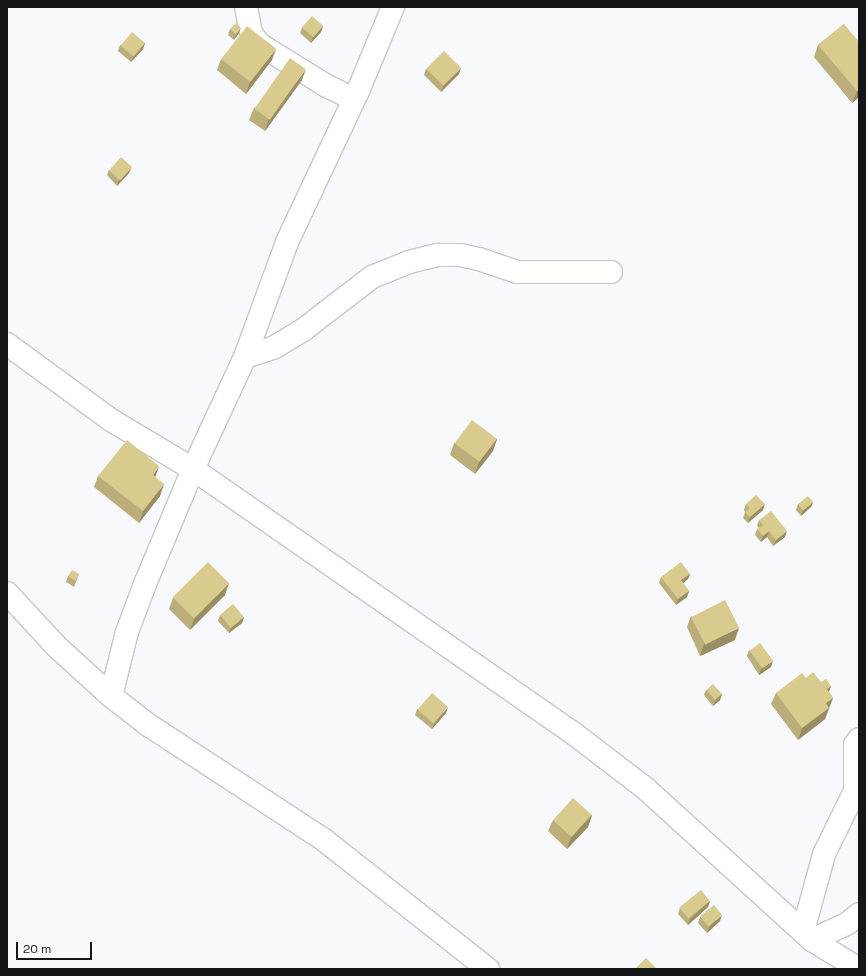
<!DOCTYPE html>
<html>
<head>
<meta charset="utf-8">
<style>
  body { margin:0 }
  #map { position:relative; width:866px; height:976px; overflow:hidden; background:#f7f9fc; font-family:"Space Grotesk",sans-serif }
  div>[style] { position:absolute }
  [style*='--x'] { left:calc(var(--x)*1px); top:calc(var(--y)*1px); width:calc(var(--w)*1px); rotate:calc(var(--a)*1deg) }
  .roads { filter:drop-shadow(1px 0 #c5c8ca) drop-shadow(-1px 0 #c5c8ca) drop-shadow(0 1px #c5c8ca) drop-shadow(0 -1px #c5c8ca) }
  .minor>* { height:22px; margin:-11px; padding:0 11px; transform-origin:11px; border-radius:11px; background:#fff }
  .wall>* { inset:0; background:#bbae7a }
  .shaded-wall>* { inset:0; background:#988d63 }
  .building>* { inset:0; background:#d9ca8e; transform-origin:0 0 }
  span { translate:-50% -50%; white-space:nowrap; text-align:center; line-height:1.15; -webkit-text-stroke:3px #f7f9fc; paint-order:stroke }
  .frame { position:absolute; inset:0; border:8px solid #151617; pointer-events:none }
  .scale { position:absolute; left:16px; top:942px; width:76px; height:18px; box-sizing:border-box; border:2px solid #151617; border-top:0; padding-left:5px; font-size:12px; line-height:14px; white-space:nowrap; color:#151617; -webkit-text-stroke:3px #f7f9fc; paint-order:stroke }
</style>
</head>
<body>
<div id="map">
  <div class="roads">
    <div class="minor">
      <div style="--x:246;--y:7;--w:26;--a:79"></div>
      <div style="--x:251;--y:33;--w:14;--a:54"></div>
      <div style="--x:259;--y:44;--w:78;--a:31.8"></div>
      <div style="--x:325;--y:85;--w:32;--a:26"></div>
      <div style="--x:7;--y:344;--w:129;--a:36.2"></div>
      <div style="--x:111;--y:420;--w:96;--a:30.9"></div>
      <div style="--x:193;--y:469;--w:463;--a:34.8"></div>
      <div style="--x:573;--y:733;--w:91;--a:37.4"></div>
      <div style="--x:645;--y:788;--w:226;--a:42.3"></div>
      <div style="--x:812;--y:940;--w:55;--a:31.7"></div>
      <div style="--x:245;--y:357;--w:29;--a:-18"></div>
      <div style="--x:273;--y:348;--w:35;--a:-31"></div>
      <div style="--x:303;--y:330;--w:87;--a:-37.5"></div>
      <div style="--x:372;--y:277;--w:40;--a:-22"></div>
      <div style="--x:409;--y:262;--w:30;--a:-14"></div>
      <div style="--x:438;--y:255;--w:22;--a:0"></div>
      <div style="--x:460;--y:255;--w:19;--a:12"></div>
      <div style="--x:479;--y:259;--w:40;--a:18.9"></div>
      <div style="--x:517;--y:272;--w:94;--a:0"></div>
      <div style="--x:7;--y:593;--w:72;--a:47.2"></div>
      <div style="--x:56;--y:646;--w:74;--a:42.3"></div>
      <div style="--x:111;--y:696;--w:46;--a:37.9"></div>
      <div style="--x:147;--y:724;--w:212;--a:33.2"></div>
      <div style="--x:324;--y:840;--w:209;--a:38.2"></div>
      <div style="--x:111;--y:696;--w:66;--a:-76"></div>
      <div style="--x:127;--y:632;--w:51;--a:-69.4"></div>
      <div style="--x:145;--y:584;--w:125;--a:-67.3"></div>
      <div style="--x:193;--y:469;--w:123;--a:-65.1"></div>
      <div style="--x:245;--y:357;--w:122;--a:-69.9"></div>
      <div style="--x:287;--y:242;--w:167;--a:-64.8"></div>
      <div style="--x:358;--y:91;--w:91;--a:-67.4"></div>
      <div style="--x:803;--y:931;--w:80;--a:-74.7"></div>
      <div style="--x:824;--y:854;--w:70;--a:-63.8"></div>
      <div style="--x:855;--y:791;--w:46;--a:-90"></div>
      <div style="--x:855;--y:745;--w:7;--a:-56"></div>
      <div style="--x:812;--y:940;--w:40;--a:-25"></div>
      <div style="--x:848;--y:923;--w:14;--a:-39"></div>
    </div>
  </div>
  <div class="wall">
    <div style="clip-path:polygon(844px 24px,859px 97px,852px 103px,814px 57px,818px 45px)"></div>
    <div style="clip-path:polygon(323px 26px,321px 32px,311px 43px,300px 33px,302px 27px)"></div>
    <div style="clip-path:polygon(230px 29px,239px 33px,234px 40px,228px 35px)"></div>
    <div style="clip-path:polygon(145px 43px,143px 49px,131px 62px,118px 51px,120px 45px)"></div>
    <div style="clip-path:polygon(221px 59px,272px 60px,246px 94px,217px 70px)"></div>
    <div style="clip-path:polygon(426px 69px,459px 74px,441px 92px,424px 75px)"></div>
    <div style="clip-path:polygon(302px 80px,265px 131px,249px 120px,254px 108px)"></div>
    <div style="clip-path:polygon(109px 170px,129px 173px,117px 186px,107px 175px)"></div>
    <div style="clip-path:polygon(497px 439px,493px 451px,475px 474px,450px 455px,454px 443px)"></div>
    <div style="clip-path:polygon(98px 476px,155px 477px,160px 496px,139px 523px,94px 487px)"></div>
    <div style="clip-path:polygon(813px 502px,811px 507px,801px 516px,796px 510px,798px 504px)"></div>
    <div style="clip-path:polygon(746px 504px,763px 510px,748px 523px,743px 518px,745px 512px,744px 510px)"></div>
    <div style="clip-path:polygon(759px 520px,785px 537px,773px 546px,767px 537px,761px 542px,755px 535px,757px 529px,759px 528px,757px 526px)"></div>
    <div style="clip-path:polygon(79px 574px,74px 587px,66px 582px,68px 576px)"></div>
    <div style="clip-path:polygon(690px 574px,688px 579px,683px 583px,689px 591px,687px 597px,676px 605px,659px 583px,661px 577px)"></div>
    <div style="clip-path:polygon(225px 595px,190px 630px,169px 609px,173px 598px)"></div>
    <div style="clip-path:polygon(220px 615px,244px 617px,242px 623px,229px 633px,218px 621px)"></div>
    <div style="clip-path:polygon(691px 616px,735px 640px,700px 656px,687px 627px)"></div>
    <div style="clip-path:polygon(749px 650px,771px 667px,759px 675px,747px 656px)"></div>
    <div style="clip-path:polygon(806px 678px,831px 686px,829px 692px,833px 698px,825px 719px,798px 740px,771px 704px,776px 693px)"></div>
    <div style="clip-path:polygon(706px 690px,722px 694px,720px 700px,713px 706px,704px 695px)"></div>
    <div style="clip-path:polygon(417px 709px,446px 713px,432px 729px,415px 715px)"></div>
    <div style="clip-path:polygon(592px 815px,588px 827px,567px 849px,548px 831px,553px 820px)"></div>
    <div style="clip-path:polygon(710px 901px,708px 907px,688px 925px,678px 914px,680px 908px)"></div>
    <div style="clip-path:polygon(700px 917px,720px 921px,707px 933px,698px 923px)"></div>
  </div>
  <div class="shaded-wall">
    <div style="clip-path:polygon(323px 26px,321px 32px,311px 43px,313px 37px)"></div>
    <div style="clip-path:polygon(241px 28px,239px 33px,234px 40px,236px 34px)"></div>
    <div style="clip-path:polygon(145px 43px,143px 49px,131px 62px,133px 56px)"></div>
    <div style="clip-path:polygon(276px 49px,272px 60px,246px 94px,250px 82px)"></div>
    <div style="clip-path:polygon(461px 68px,459px 74px,441px 92px,443px 86px)"></div>
    <div style="clip-path:polygon(306px 69px,302px 80px,265px 131px,269px 119px)"></div>
    <div style="clip-path:polygon(859px 89px,859px 97px,852px 103px,857px 91px)"></div>
    <div style="clip-path:polygon(132px 167px,129px 173px,117px 186px,119px 180px)"></div>
    <div style="clip-path:polygon(497px 439px,493px 451px,475px 474px,479px 462px)"></div>
    <div style="clip-path:polygon(159px 466px,155px 478px,153px 475px)"></div>
    <div style="clip-path:polygon(164px 484px,160px 496px,139px 523px,143px 511px)"></div>
    <div style="clip-path:polygon(813px 502px,811px 507px,801px 516px,803px 510px)"></div>
    <div style="clip-path:polygon(765px 504px,763px 510px,748px 523px,750px 517px)"></div>
    <div style="clip-path:polygon(769px 531px,767px 537px,761px 542px,763px 536px)"></div>
    <div style="clip-path:polygon(787px 531px,785px 537px,773px 546px,776px 540px)"></div>
    <div style="clip-path:polygon(690px 574px,688px 579px,679px 586px,681px 580px)"></div>
    <div style="clip-path:polygon(229px 583px,225px 595px,190px 630px,194px 619px)"></div>
    <div style="clip-path:polygon(689px 591px,687px 597px,676px 605px,678px 599px)"></div>
    <div style="clip-path:polygon(244px 617px,242px 623px,229px 633px,231px 628px)"></div>
    <div style="clip-path:polygon(739px 628px,735px 640px,700px 656px,704px 644px)"></div>
    <div style="clip-path:polygon(773px 661px,771px 667px,759px 675px,761px 669px)"></div>
    <div style="clip-path:polygon(831px 686px,827px 697px,827px 689px)"></div>
    <div style="clip-path:polygon(722px 694px,720px 700px,713px 706px,716px 700px)"></div>
    <div style="clip-path:polygon(833px 698px,825px 719px,798px 740px,802px 728px,826px 703px)"></div>
    <div style="clip-path:polygon(448px 707px,446px 713px,432px 729px,434px 724px)"></div>
    <div style="clip-path:polygon(592px 815px,588px 827px,567px 849px,571px 837px)"></div>
    <div style="clip-path:polygon(710px 901px,708px 907px,688px 925px,690px 919px)"></div>
    <div style="clip-path:polygon(722px 915px,720px 921px,707px 933px,709px 927px)"></div>
  </div>
  <div class="building">
    <div style="left:312px;top:16px;width:15px;height:15px;rotate:42deg"></div>
    <div style="clip-path:polygon(236px 23px,241px 28px,236px 34px,230px 29px)"></div>
    <div style="clip-path:polygon(844px 24px,859px 42px,859px 89px,857px 91px,818px 45px)"></div>
    <div style="left:247px;top:26px;width:37px;height:42px;rotate:38deg"></div>
    <div style="left:132px;top:32px;width:17px;height:18px;rotate:40deg"></div>
    <div style="left:444px;top:51px;width:24px;height:25px;rotate:45deg"></div>
    <div style="left:290px;top:58px;width:19px;height:62px;rotate:35deg"></div>
    <div style="left:121px;top:157px;width:15px;height:18px;rotate:42deg"></div>
    <div style="left:472px;top:420px;width:31px;height:29px;rotate:37deg"></div>
    <div style="clip-path:polygon(127px 440px,159px 466px,153px 475px,164px 484px,143px 511px,98px 476px)"></div>
    <div style="clip-path:polygon(756px 495px,765px 504px,750px 517px,745px 512px,750px 508px,746px 504px)"></div>
    <div style="left:808px;top:496px;width:8px;height:13px;rotate:50deg"></div>
    <div style="clip-path:polygon(771px 511px,787px 531px,776px 540px,769px 531px,763px 536px,757px 529px,763px 525px,759px 520px)"></div>
    <div style="left:208px;top:562px;width:30px;height:50px;rotate:45deg"></div>
    <div style="clip-path:polygon(681px 562px,690px 574px,681px 580px,689px 591px,678px 599px,661px 577px)"></div>
    <div style="clip-path:polygon(72px 570px,79px 574px,76px 581px,68px 576px)"></div>
    <div style="left:725px;top:600px;width:31px;height:38px;rotate:63deg"></div>
    <div style="left:233px;top:604px;width:17px;height:17px;rotate:50deg"></div>
    <div style="left:760px;top:643px;width:22px;height:13px;rotate:54deg"></div>
    <div style="clip-path:polygon(813px 672px,821px 682px,826px 679px,831px 686px,827px 689px,833px 698px,826px 703px,829px 708px,802px 728px,776px 693px,802px 673px,806px 678px)"></div>
    <div style="left:713px;top:684px;width:13px;height:9px;rotate:48deg"></div>
    <div style="left:432px;top:693px;width:21px;height:22px;rotate:41deg"></div>
    <div style="left:573px;top:798px;width:25px;height:30px;rotate:42deg"></div>
    <div style="left:701px;top:890px;width:14px;height:28px;rotate:51deg"></div>
    <div style="left:714px;top:905px;width:13px;height:18px;rotate:51deg"></div>
    <div style="clip-path:polygon(646px 958px,657px 969px,635px 969px)"></div>
  </div>
  <div class="frame"></div>
  <div class="scale">20 m</div>
</div>
</body>
</html>
